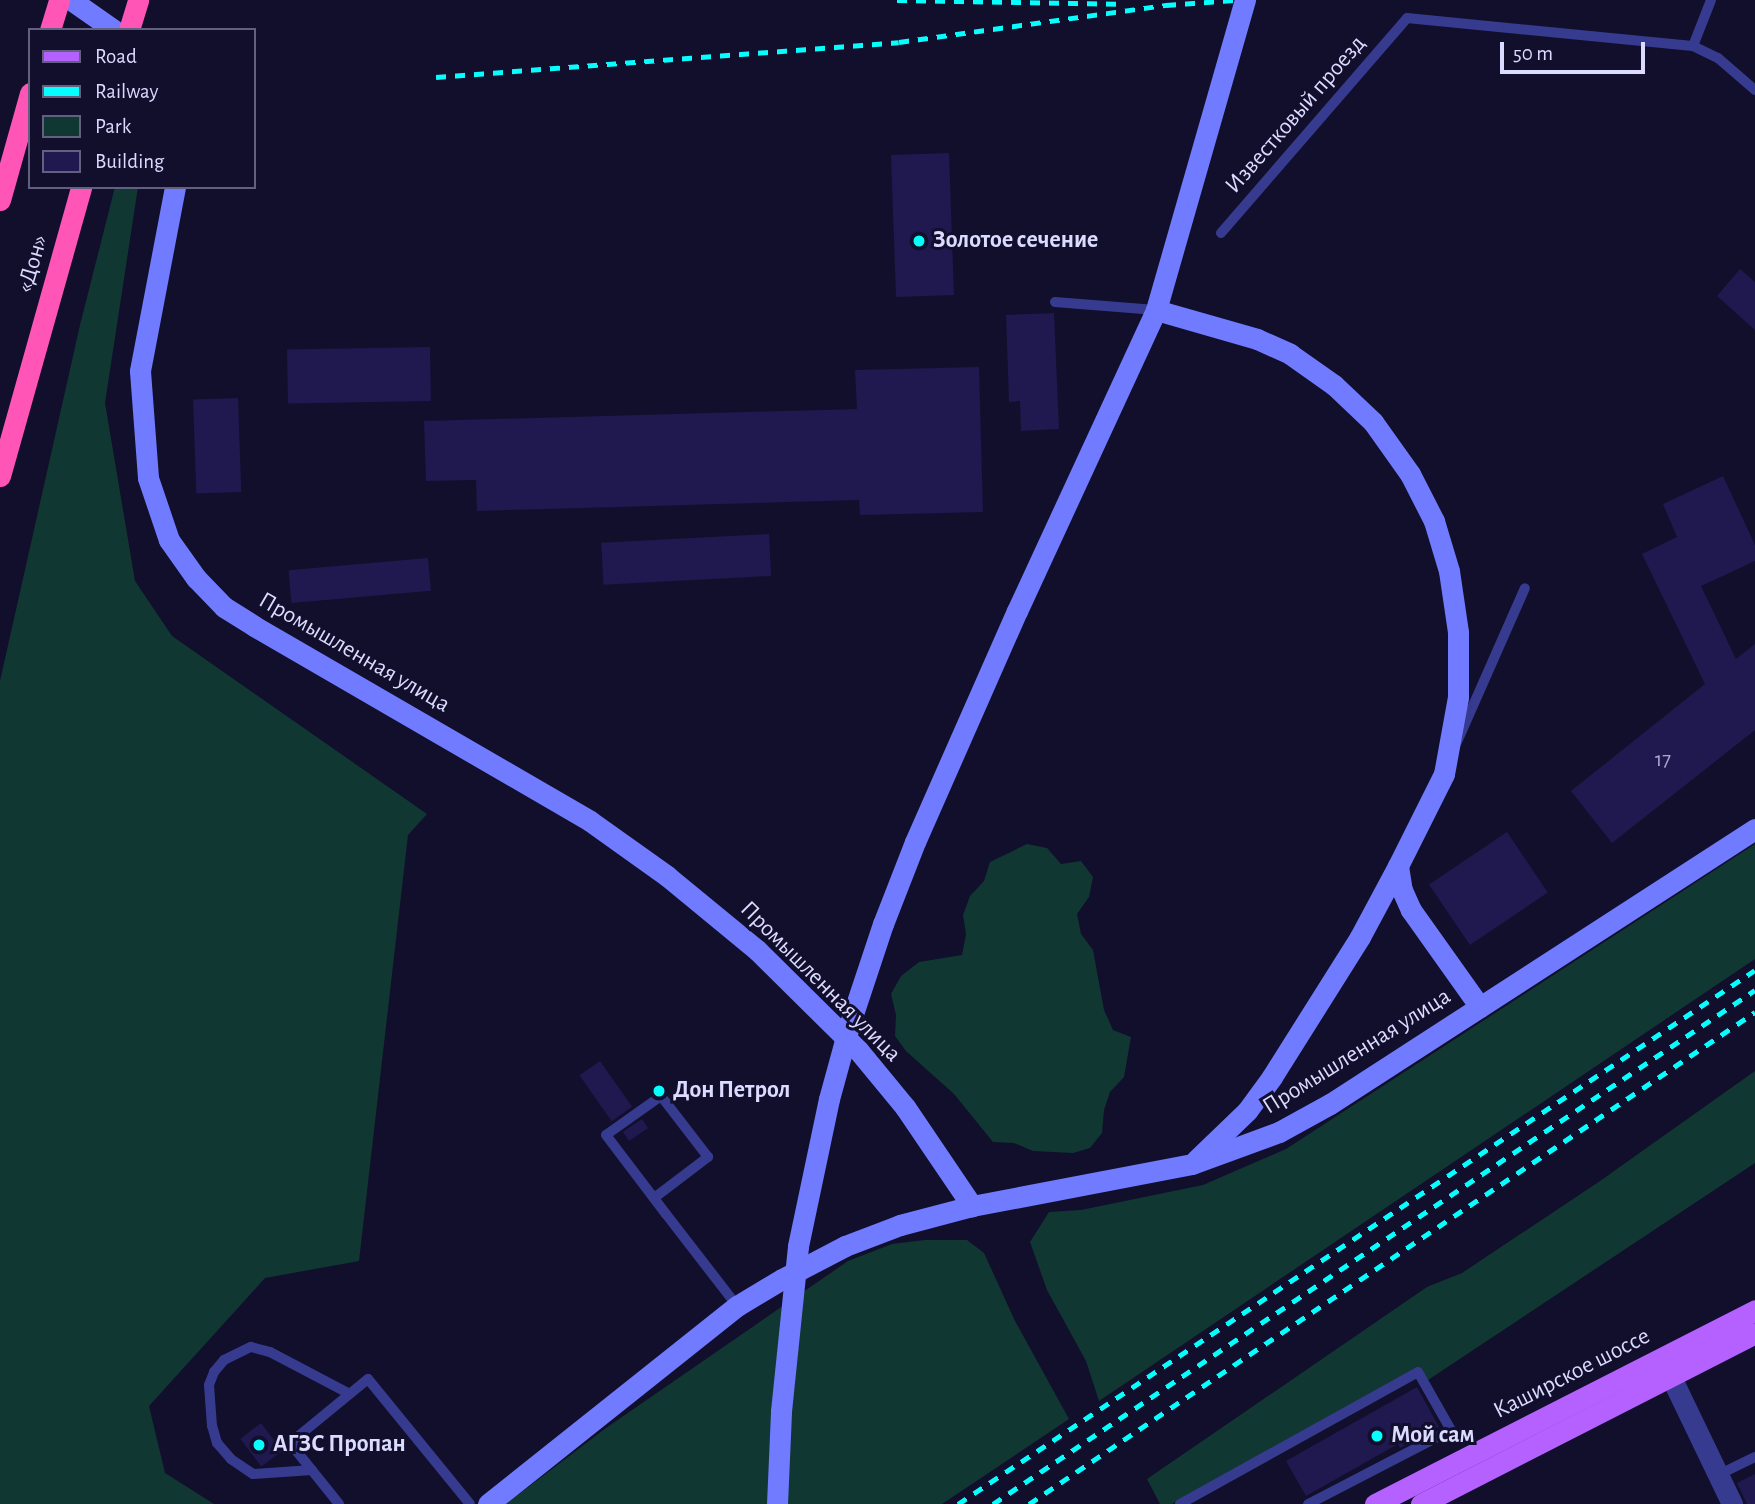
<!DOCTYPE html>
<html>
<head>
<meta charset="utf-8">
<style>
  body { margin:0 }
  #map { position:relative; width:1755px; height:1504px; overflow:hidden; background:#110f2c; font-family:"Alegreya Sans",sans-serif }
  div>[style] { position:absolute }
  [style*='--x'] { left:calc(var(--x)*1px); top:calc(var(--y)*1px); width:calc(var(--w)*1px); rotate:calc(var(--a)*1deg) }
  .green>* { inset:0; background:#113732 }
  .building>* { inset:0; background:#1f194f; transform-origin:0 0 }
  .lane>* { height:10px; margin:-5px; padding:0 5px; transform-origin:5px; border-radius:5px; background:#363b8f }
  .street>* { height:21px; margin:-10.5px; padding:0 10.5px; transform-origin:10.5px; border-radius:10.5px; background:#363b8f }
  .secondary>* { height:21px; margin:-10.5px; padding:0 10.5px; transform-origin:10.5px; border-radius:10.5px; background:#717bff }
  .primary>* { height:21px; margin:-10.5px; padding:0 10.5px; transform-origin:10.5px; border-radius:10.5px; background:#b561ff }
  .highway>* { height:21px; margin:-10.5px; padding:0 10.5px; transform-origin:10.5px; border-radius:10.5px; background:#ff55b7 }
  .rail>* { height:5px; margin-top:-2.5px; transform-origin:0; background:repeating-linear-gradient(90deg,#06feff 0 10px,transparent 0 19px) }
  .secondary-bridge>* { height:21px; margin:-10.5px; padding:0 10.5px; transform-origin:10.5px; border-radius:10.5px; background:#717bff }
  .dots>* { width:19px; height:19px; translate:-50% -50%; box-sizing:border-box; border:4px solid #110f2c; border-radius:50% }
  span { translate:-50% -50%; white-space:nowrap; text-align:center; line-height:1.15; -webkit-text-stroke:6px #110f2c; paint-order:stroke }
  .number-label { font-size:21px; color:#acaad3 }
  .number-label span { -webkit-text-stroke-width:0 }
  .street-label { font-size:24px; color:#dbdaff }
  .poi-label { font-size:24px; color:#dbdaff; font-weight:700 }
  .left { translate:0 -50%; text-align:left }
  .legend { position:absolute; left:28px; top:28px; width:228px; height:161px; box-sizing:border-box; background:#110f2c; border:2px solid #626080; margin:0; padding:9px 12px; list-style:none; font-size:21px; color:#dbdaff }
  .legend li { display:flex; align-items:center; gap:14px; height:35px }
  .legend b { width:35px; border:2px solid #626080 }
  .scale { position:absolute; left:1500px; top:42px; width:145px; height:32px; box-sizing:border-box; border:4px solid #dbdaff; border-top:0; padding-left:9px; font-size:21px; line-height:24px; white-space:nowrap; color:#dbdaff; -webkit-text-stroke:5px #110f2c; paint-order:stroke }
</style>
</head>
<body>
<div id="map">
  <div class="green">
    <div style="clip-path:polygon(115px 187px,138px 187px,105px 403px,135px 581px,172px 636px,427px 814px,408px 835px,359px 1261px,265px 1278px,149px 1406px,165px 1473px,214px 1504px,0 1504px,0 681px,80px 325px)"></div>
    <div style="clip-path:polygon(1027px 844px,1047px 848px,1061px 864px,1081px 861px,1093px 877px,1089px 897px,1077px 914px,1081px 934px,1093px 950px,1104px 1010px,1113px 1030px,1131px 1037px,1124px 1077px,1110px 1092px,1104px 1110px,1102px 1133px,1090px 1148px,1073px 1153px,1033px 1151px,1014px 1143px,993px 1142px,954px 1094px,906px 1051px,895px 1036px,896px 1015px,891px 994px,901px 976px,919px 962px,962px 955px,966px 934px,963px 915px,970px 896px,984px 881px,990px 862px)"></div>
    <div style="clip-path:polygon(1755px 844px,1755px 959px,1099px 1401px,1086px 1361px,1047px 1290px,1030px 1242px,1049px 1212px,1081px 1210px,1203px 1185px,1286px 1149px)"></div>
    <div style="clip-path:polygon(1755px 1071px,1755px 1163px,1428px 1380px,1419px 1367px,1172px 1504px,1160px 1504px,1147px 1479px,1427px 1287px,1462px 1273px,1600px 1181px)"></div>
    <div style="clip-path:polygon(925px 1240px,967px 1240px,984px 1253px,1015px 1321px,1069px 1419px,942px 1504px,506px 1504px,606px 1428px,848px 1261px,892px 1244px)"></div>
  </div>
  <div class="building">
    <div style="left:949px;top:153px;width:142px;height:58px;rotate:88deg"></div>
    <div style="clip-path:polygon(1740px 269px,1755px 282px,1755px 330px,1717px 296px)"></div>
    <div style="clip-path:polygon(1054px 313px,1059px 429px,1021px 431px,1020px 401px,1009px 402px,1006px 315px)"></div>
    <div style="left:430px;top:347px;width:54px;height:143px;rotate:89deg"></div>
    <div style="clip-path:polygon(979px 367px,983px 512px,860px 515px,859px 500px,477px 511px,476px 480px,426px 481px,424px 421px,857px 409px,855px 370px)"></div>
    <div style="left:238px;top:398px;width:94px;height:45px;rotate:88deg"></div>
    <div style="clip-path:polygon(1723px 476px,1755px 545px,1755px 561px,1701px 586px,1736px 659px,1755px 644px,1755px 730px,1612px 843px,1571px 791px,1705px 684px,1642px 554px,1677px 537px,1663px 504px)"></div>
    <div style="left:769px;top:534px;width:42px;height:168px;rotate:87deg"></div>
    <div style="left:428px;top:558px;width:33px;height:140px;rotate:85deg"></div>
    <div style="left:1507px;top:832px;width:73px;height:94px;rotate:56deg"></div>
    <div style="left:600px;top:1061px;width:56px;height:25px;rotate:55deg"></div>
    <div style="left:642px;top:1119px;width:11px;height:23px;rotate:56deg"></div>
    <div style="clip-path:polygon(1417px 1387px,1439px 1427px,1400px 1448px,1398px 1444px,1306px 1496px,1286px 1461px)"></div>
    <div style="left:261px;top:1423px;width:35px;height:26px;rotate:53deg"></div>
    <div style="clip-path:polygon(1755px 1474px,1755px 1504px,1747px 1504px,1737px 1483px)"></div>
  </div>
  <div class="lane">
    <div style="--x:1693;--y:46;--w:49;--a:-68.6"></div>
    <div style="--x:1221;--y:233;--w:284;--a:-49.1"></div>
    <div style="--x:1407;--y:18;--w:287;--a:5.6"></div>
    <div style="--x:1693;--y:46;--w:28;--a:26"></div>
    <div style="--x:1718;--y:58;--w:49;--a:40.9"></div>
    <div style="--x:1055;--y:302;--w:101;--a:4.5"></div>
    <div style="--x:1457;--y:742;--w:168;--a:-66.2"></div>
    <div style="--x:654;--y:1198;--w:68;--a:-37.2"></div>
    <div style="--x:708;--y:1157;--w:77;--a:-127.6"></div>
    <div style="--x:661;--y:1096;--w:67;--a:144.7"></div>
    <div style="--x:606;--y:1135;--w:99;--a:52.8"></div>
    <div style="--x:666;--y:1214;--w:116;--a:52.3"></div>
    <div style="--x:312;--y:1470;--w:59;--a:176.1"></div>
    <div style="--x:253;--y:1474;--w:27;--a:-146"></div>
    <div style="--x:231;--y:1459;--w:21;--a:-131"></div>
    <div style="--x:217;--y:1443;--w:18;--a:-106"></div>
    <div style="--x:212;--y:1426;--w:41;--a:-94.2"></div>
    <div style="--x:209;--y:1385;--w:14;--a:-69"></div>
    <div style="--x:214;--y:1372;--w:16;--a:-50"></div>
    <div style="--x:224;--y:1360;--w:30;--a:-26"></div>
    <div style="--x:251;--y:1347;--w:20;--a:15"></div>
    <div style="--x:270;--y:1352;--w:90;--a:27.7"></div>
    <div style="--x:1718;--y:1475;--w:41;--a:-25.9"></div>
    <div style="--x:339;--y:1504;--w:78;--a:-128.8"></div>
    <div style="--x:290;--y:1443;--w:101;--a:-39.4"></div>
    <div style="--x:368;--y:1379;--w:161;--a:50.8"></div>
    <div style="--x:1180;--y:1504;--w:272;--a:-29"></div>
    <div style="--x:1418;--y:1372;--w:67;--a:60.4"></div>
    <div style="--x:1451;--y:1430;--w:161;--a:152.6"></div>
  </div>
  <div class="street">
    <div style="--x:1671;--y:1377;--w:141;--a:64.3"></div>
  </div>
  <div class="secondary">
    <div style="--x:71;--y:0;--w:52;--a:34.9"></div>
    <div style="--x:175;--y:187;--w:187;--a:100.8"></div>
    <div style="--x:140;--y:371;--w:107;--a:85.7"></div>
    <div style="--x:148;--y:478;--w:65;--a:71.3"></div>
    <div style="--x:169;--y:540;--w:47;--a:54.6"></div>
    <div style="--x:196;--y:578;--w:40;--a:46"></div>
    <div style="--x:224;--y:607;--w:36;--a:32"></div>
    <div style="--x:254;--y:626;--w:388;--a:30.1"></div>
    <div style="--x:590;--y:821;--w:95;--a:35.5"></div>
    <div style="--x:667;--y:876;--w:117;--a:39.4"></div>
    <div style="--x:757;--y:950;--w:142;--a:44.7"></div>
    <div style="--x:858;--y:1050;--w:74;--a:50.5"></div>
    <div style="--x:905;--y:1107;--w:120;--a:55.9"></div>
    <div style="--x:1156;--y:310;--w:105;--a:16"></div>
    <div style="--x:1257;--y:339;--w:36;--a:24"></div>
    <div style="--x:1290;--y:354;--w:54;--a:35.2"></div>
    <div style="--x:1334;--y:385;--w:54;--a:43.5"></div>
    <div style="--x:1373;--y:422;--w:64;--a:54.6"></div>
    <div style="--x:1410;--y:474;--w:53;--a:62.9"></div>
    <div style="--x:1434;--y:521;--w:52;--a:73.3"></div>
    <div style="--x:1449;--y:571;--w:62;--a:81.6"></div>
    <div style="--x:1458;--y:632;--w:65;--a:90"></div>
    <div style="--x:1458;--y:697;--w:78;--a:100.3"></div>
    <div style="--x:1444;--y:774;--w:103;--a:116.6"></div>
    <div style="--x:1398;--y:866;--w:81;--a:118.2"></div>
    <div style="--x:1360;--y:937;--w:165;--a:122.2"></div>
    <div style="--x:1272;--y:1077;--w:42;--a:126.3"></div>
    <div style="--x:1247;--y:1111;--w:71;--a:136.1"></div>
    <div style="--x:1398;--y:866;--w:24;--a:81"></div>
    <div style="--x:1402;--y:890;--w:22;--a:66"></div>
    <div style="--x:1411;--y:910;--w:119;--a:54.6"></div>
    <div style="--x:883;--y:924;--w:88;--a:-68.7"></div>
    <div style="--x:915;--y:842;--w:253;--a:-66.2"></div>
    <div style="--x:1017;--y:611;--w:332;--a:-65.2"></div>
    <div style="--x:1156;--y:310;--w:323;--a:-74"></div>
    <div style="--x:488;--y:1504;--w:318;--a:-38.5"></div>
    <div style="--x:737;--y:1306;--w:52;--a:-31"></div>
    <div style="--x:782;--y:1279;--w:71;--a:-27.6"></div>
    <div style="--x:845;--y:1246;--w:59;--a:-20.9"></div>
    <div style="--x:900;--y:1225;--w:74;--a:-14.8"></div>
    <div style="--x:972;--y:1206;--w:224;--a:-10.8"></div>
    <div style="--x:1192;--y:1164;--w:93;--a:-20.2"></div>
    <div style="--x:1279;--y:1132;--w:58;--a:-28.8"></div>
    <div style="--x:1330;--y:1104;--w:506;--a:-32.91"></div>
  </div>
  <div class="primary">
    <div style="--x:1375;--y:1504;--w:427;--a:-27"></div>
    <div style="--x:1421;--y:1504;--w:375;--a:-27.1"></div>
  </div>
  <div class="highway">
    <div style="--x:50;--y:30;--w:31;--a:-73"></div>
    <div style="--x:129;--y:30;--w:31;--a:-73"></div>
    <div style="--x:0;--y:200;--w:111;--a:-74.3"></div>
    <div style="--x:0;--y:476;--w:300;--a:-74.3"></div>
  </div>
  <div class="rail">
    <div style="--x:897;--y:0;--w:220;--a:1"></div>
    <div style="--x:436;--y:77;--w:464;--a:-4.3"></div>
    <div style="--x:899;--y:42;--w:270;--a:-7.9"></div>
    <div style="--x:1166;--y:5;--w:68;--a:-4.2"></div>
    <div style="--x:958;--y:1504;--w:959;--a:-33.82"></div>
    <div style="--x:993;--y:1504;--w:919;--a:-34"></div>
    <div style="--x:1029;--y:1504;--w:877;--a:-34.12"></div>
  </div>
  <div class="secondary-bridge">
    <div style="--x:777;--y:1504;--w:93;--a:-87.5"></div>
    <div style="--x:781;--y:1411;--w:166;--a:-84.1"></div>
    <div style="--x:798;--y:1246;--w:150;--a:-78.1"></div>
    <div style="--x:829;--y:1099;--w:76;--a:-74.7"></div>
    <div style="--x:849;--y:1026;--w:108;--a:-71.6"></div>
  </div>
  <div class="dots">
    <div style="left:919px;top:241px;background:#06feff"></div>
    <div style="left:659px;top:1091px;background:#06feff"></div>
    <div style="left:1377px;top:1436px;background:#06feff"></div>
    <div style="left:259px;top:1445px;background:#06feff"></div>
  </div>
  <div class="number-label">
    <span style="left:1663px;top:760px">17</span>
  </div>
  <div class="street-label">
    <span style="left:1296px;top:115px;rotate:-49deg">Известковый проезд</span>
    <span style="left:33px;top:264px;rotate:-74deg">«Дон»</span>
    <span style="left:354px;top:653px;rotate:30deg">Промышленная улица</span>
    <span style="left:820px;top:982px;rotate:45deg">Промышленная улица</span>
    <span style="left:1357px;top:1052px;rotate:-32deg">Промышленная улица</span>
    <span style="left:1572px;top:1374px;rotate:-27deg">Каширское шоссе</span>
  </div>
  <div class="poi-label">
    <span class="left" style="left:933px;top:241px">Золотое сечение</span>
    <span class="left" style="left:673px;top:1091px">Дон Петрол</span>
    <span class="left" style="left:1391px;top:1436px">Мой сам</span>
    <span class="left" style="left:273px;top:1445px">АГЗС Пропан</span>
  </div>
  <ul class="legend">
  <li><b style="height:9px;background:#b561ff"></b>Road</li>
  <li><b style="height:9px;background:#06feff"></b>Railway</li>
  <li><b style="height:19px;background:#113732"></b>Park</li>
  <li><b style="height:19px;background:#1f194f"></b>Building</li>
  </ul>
  <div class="scale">50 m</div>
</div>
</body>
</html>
